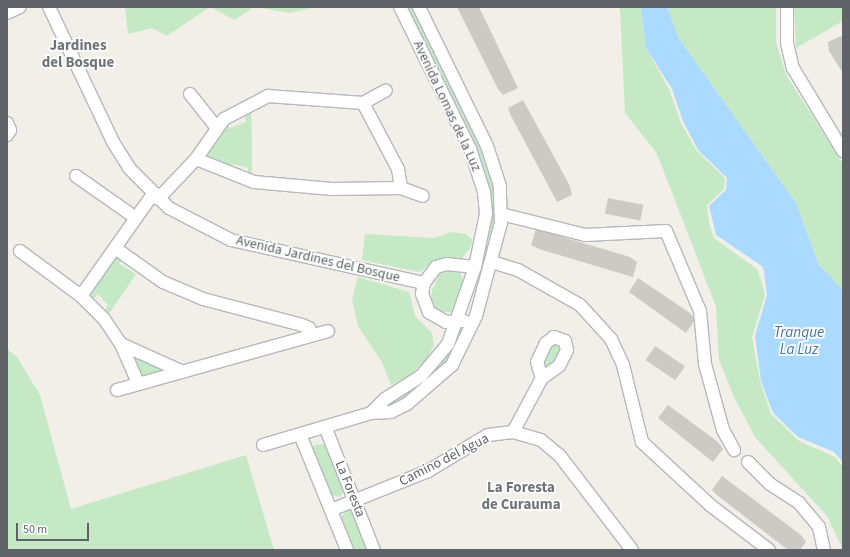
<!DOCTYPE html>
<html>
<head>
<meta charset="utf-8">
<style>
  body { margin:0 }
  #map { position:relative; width:850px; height:557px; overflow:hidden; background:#f1efe8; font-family:"Source Sans 3",sans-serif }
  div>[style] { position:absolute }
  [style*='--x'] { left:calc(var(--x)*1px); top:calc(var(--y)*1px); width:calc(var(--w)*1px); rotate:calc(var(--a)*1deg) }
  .green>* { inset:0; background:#c5e8c5 }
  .water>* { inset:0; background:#aadaff }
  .building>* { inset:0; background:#cccac5; transform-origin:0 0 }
  .roads { filter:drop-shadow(1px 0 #b5b8bc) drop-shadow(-1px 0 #b5b8bc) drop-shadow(0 1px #b5b8bc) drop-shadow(0 -1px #b5b8bc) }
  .minor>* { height:12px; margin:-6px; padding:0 6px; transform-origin:6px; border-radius:6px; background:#fff }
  span { translate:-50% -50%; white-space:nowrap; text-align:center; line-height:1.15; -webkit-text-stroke:3.5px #fff; paint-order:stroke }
  .street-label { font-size:14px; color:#5f6368 }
  .neighbourhood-label { font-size:15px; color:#70757a; font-weight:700 }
  .water-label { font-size:15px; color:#4174aa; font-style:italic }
  .frame { position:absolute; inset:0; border:8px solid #5f6368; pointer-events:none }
  .scale { position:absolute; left:16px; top:523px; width:73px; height:18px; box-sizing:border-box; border:2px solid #5f6368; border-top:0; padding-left:5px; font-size:12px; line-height:14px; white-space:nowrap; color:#5f6368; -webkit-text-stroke:3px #fff; paint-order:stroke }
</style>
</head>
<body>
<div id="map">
  <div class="green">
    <div style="clip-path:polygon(125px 7px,254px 7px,235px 20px,210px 7px,167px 36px,152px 28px,128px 34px)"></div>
    <div style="clip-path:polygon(255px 7px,315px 7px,290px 13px)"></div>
    <div style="clip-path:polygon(405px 7px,414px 7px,483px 144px,495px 179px,498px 208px,485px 251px,490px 208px,482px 163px)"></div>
    <div style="clip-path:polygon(620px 7px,641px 7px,646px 48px,669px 89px,681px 123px,696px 150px,725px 178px,724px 189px,707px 205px,709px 223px,714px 238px,757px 269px,761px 280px,765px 295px,752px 337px,760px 381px,771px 414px,799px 441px,835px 457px,843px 467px,843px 550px,827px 516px,755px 437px,734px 397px,719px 360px,716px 307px,672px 192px,656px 152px,625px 113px)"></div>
    <div style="clip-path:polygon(667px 7px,776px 7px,776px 42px,786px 75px,843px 164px,843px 290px,819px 265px,796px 203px,678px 37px)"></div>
    <div style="clip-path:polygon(794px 7px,843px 7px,843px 21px,796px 48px)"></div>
    <div style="clip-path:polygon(251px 111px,252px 138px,252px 177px,247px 176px,248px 168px,233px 164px,230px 172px,208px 158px,207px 150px,227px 122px,230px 128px,246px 122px,244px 114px)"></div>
    <div style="clip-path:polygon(452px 232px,466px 234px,473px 240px,470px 248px,462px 258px,435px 261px,419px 272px,362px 260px,365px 234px,434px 238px)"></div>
    <div style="clip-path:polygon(119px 255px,123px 258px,119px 264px,136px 274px,108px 315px,105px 311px,108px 305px,98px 294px,92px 300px,91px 292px,114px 256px)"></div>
    <div style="clip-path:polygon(453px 270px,461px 274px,463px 281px,451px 312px,439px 312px,431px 303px,432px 290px,440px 274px)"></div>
    <div style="clip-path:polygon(358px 277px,409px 292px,415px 316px,432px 333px,434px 345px,427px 359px,410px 375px,391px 385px,382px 362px,358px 326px,352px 299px)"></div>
    <div style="clip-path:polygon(460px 326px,462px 332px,456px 353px,420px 390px,389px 408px,383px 407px,406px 392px)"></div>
    <div style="clip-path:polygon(560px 343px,561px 348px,552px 366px,544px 367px,542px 361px,552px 344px)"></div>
    <div style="clip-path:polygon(7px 349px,17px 357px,40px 395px,71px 509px,246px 455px,274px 550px,7px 550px)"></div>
    <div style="clip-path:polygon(130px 354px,171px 369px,143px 377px)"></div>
    <div style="clip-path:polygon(324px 444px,345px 489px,340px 497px,328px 494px,312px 453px,314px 445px)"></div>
    <div style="clip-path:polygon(347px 510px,353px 511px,370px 550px,352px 550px,339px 519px)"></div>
  </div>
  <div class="water">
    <div style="clip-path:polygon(641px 7px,667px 7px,678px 37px,796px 203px,819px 265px,843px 290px,843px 462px,834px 452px,798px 437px,773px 413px,761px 381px,755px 336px,767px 295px,764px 272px,762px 266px,716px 235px,709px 206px,726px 190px,727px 178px,698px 150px,683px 121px,672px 89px,646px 48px)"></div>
  </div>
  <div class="building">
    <div style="clip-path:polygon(457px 7px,479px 7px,518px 88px,503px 95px,498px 89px)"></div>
    <div style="clip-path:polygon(841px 36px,843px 40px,843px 73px,829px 51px,828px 42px)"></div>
    <div style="clip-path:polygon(523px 100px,570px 186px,572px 195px,557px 202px,511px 116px,508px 108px)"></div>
    <div style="left:608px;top:198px;width:36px;height:16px;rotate:11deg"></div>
    <div style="clip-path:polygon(536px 229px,630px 257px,637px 262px,633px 277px,539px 249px,531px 245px)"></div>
    <div style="clip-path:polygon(638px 278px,690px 313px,695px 320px,686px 333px,629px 292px)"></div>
    <div style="left:655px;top:346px;width:36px;height:17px;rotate:34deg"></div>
    <div style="clip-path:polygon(668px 405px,718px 442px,723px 449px,713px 462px,658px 418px)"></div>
    <div style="clip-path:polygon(722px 476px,801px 535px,806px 542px,800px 550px,788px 550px,718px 496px,712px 490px)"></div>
  </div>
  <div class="roads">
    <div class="minor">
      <div style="--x:49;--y:7;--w:149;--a:64.6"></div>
      <div style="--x:113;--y:142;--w:31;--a:58"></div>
      <div style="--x:129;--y:168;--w:57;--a:45"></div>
      <div style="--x:169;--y:208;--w:70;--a:27.3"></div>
      <div style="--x:231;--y:240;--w:198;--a:12.6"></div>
      <div style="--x:787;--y:7;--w:36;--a:90"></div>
      <div style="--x:787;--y:43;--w:26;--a:77"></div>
      <div style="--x:793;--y:68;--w:97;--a:58.9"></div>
      <div style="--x:7;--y:13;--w:14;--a:-25"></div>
      <div style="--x:190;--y:94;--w:43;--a:51.5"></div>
      <div style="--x:363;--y:103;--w:26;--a:-29"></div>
      <div style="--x:7;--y:123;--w:8;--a:67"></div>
      <div style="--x:10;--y:130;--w:6;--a:121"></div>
      <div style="--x:196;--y:159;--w:62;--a:21.6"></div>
      <div style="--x:254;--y:182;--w:78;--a:5.1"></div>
      <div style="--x:332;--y:189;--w:69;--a:-0.8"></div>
      <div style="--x:401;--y:188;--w:23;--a:20"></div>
      <div style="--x:76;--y:176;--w:73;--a:35"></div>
      <div style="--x:158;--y:199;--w:55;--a:-46.5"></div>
      <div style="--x:196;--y:159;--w:49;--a:-55"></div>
      <div style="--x:224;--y:119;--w:50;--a:-27.6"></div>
      <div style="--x:268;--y:96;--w:95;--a:4.2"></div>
      <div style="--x:363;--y:103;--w:75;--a:62.1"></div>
      <div style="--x:398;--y:169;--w:19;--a:81"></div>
      <div style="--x:501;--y:214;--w:87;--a:14"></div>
      <div style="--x:585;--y:235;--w:81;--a:-2.8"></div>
      <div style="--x:666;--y:231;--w:87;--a:67"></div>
      <div style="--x:700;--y:311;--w:53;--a:84.6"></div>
      <div style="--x:705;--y:364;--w:68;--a:74.7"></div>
      <div style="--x:723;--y:430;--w:23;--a:61"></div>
      <div style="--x:115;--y:248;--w:59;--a:35.3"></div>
      <div style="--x:163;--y:282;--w:43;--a:23"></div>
      <div style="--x:203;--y:299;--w:102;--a:14.7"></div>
      <div style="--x:302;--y:325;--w:8;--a:23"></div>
      <div style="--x:309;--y:328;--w:6;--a:72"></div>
      <div style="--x:20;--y:251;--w:76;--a:36.4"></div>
      <div style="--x:81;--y:296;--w:33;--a:45"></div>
      <div style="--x:104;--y:319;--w:30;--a:56"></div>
      <div style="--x:121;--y:344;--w:43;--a:66.4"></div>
      <div style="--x:492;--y:262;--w:27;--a:17"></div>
      <div style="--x:518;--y:270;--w:71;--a:29.4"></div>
      <div style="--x:580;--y:305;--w:46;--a:47.6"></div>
      <div style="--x:611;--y:339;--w:29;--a:65"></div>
      <div style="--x:623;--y:365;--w:79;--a:76.1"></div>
      <div style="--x:642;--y:442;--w:93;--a:42.8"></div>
      <div style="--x:710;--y:505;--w:74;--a:37.3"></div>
      <div style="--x:81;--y:296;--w:125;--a:-54.8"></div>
      <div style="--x:464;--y:321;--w:18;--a:177"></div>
      <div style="--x:446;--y:322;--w:20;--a:-150"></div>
      <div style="--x:429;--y:312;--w:19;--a:-111"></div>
      <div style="--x:422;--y:294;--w:11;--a:-80"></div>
      <div style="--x:424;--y:283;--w:20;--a:-53"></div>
      <div style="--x:436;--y:267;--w:11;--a:-15"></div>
      <div style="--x:447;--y:264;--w:28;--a:6"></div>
      <div style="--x:121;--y:344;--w:68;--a:24.3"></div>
      <div style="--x:117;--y:390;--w:219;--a:-15.6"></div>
      <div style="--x:371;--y:413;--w:20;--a:-45"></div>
      <div style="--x:385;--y:399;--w:43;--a:-32.6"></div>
      <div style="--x:421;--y:376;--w:42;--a:-49.8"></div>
      <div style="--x:448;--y:344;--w:82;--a:-70.7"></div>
      <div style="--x:475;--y:267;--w:54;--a:-78.3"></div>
      <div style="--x:486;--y:214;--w:22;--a:-95"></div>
      <div style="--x:484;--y:192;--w:45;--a:-108"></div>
      <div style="--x:470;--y:149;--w:158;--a:-116.2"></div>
      <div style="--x:326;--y:429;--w:130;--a:68.4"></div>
      <div style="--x:513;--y:432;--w:61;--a:-61.8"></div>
      <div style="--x:542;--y:378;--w:21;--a:-35"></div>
      <div style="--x:559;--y:366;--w:18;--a:-63"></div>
      <div style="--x:567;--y:350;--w:9;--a:-103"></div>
      <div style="--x:565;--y:341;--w:12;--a:-160"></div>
      <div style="--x:554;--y:337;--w:10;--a:143"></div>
      <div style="--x:546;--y:343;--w:21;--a:115"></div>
      <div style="--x:537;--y:362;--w:17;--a:73"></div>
      <div style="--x:301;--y:437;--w:122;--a:67.8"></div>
      <div style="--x:263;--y:445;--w:113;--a:-16.5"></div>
      <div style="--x:371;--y:413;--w:20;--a:-3"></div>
      <div style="--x:391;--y:412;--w:18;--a:-27"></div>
      <div style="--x:407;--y:404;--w:60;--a:-40.9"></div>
      <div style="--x:452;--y:365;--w:55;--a:-63.9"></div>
      <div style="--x:476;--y:316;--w:96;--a:-75"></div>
      <div style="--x:501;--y:223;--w:37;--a:-92"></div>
      <div style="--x:500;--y:186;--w:42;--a:-108"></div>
      <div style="--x:487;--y:146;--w:155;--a:-116.1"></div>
      <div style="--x:748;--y:462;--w:31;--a:45"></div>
      <div style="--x:770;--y:484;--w:35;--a:33"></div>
      <div style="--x:799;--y:503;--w:31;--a:50"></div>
      <div style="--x:819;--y:527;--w:24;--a:78"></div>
      <div style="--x:331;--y:510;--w:105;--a:-21.9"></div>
      <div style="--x:428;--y:471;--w:70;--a:-31"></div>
      <div style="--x:488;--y:435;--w:25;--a:-7"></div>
      <div style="--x:513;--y:432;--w:29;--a:16"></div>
      <div style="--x:541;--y:440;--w:25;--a:40"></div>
      <div style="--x:560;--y:456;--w:118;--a:52.5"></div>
    </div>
  </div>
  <div class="street-label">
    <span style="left:447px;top:106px;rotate:65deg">Avenida Lomas de la Luz</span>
    <span style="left:318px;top:259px;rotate:13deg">Avenida Jardines del Bosque</span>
    <span style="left:444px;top:460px;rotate:-27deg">Camino del Agua</span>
    <span style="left:350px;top:489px;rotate:68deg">La Foresta</span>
  </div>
  <div class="neighbourhood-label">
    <span style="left:78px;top:54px">Jardines<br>del Bosque</span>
    <span style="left:521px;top:496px">La Foresta<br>de Curauma</span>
  </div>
  <div class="water-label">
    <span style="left:799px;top:341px">Tranque<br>La Luz</span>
  </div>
  <div class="frame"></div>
  <div class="scale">50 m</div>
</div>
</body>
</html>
